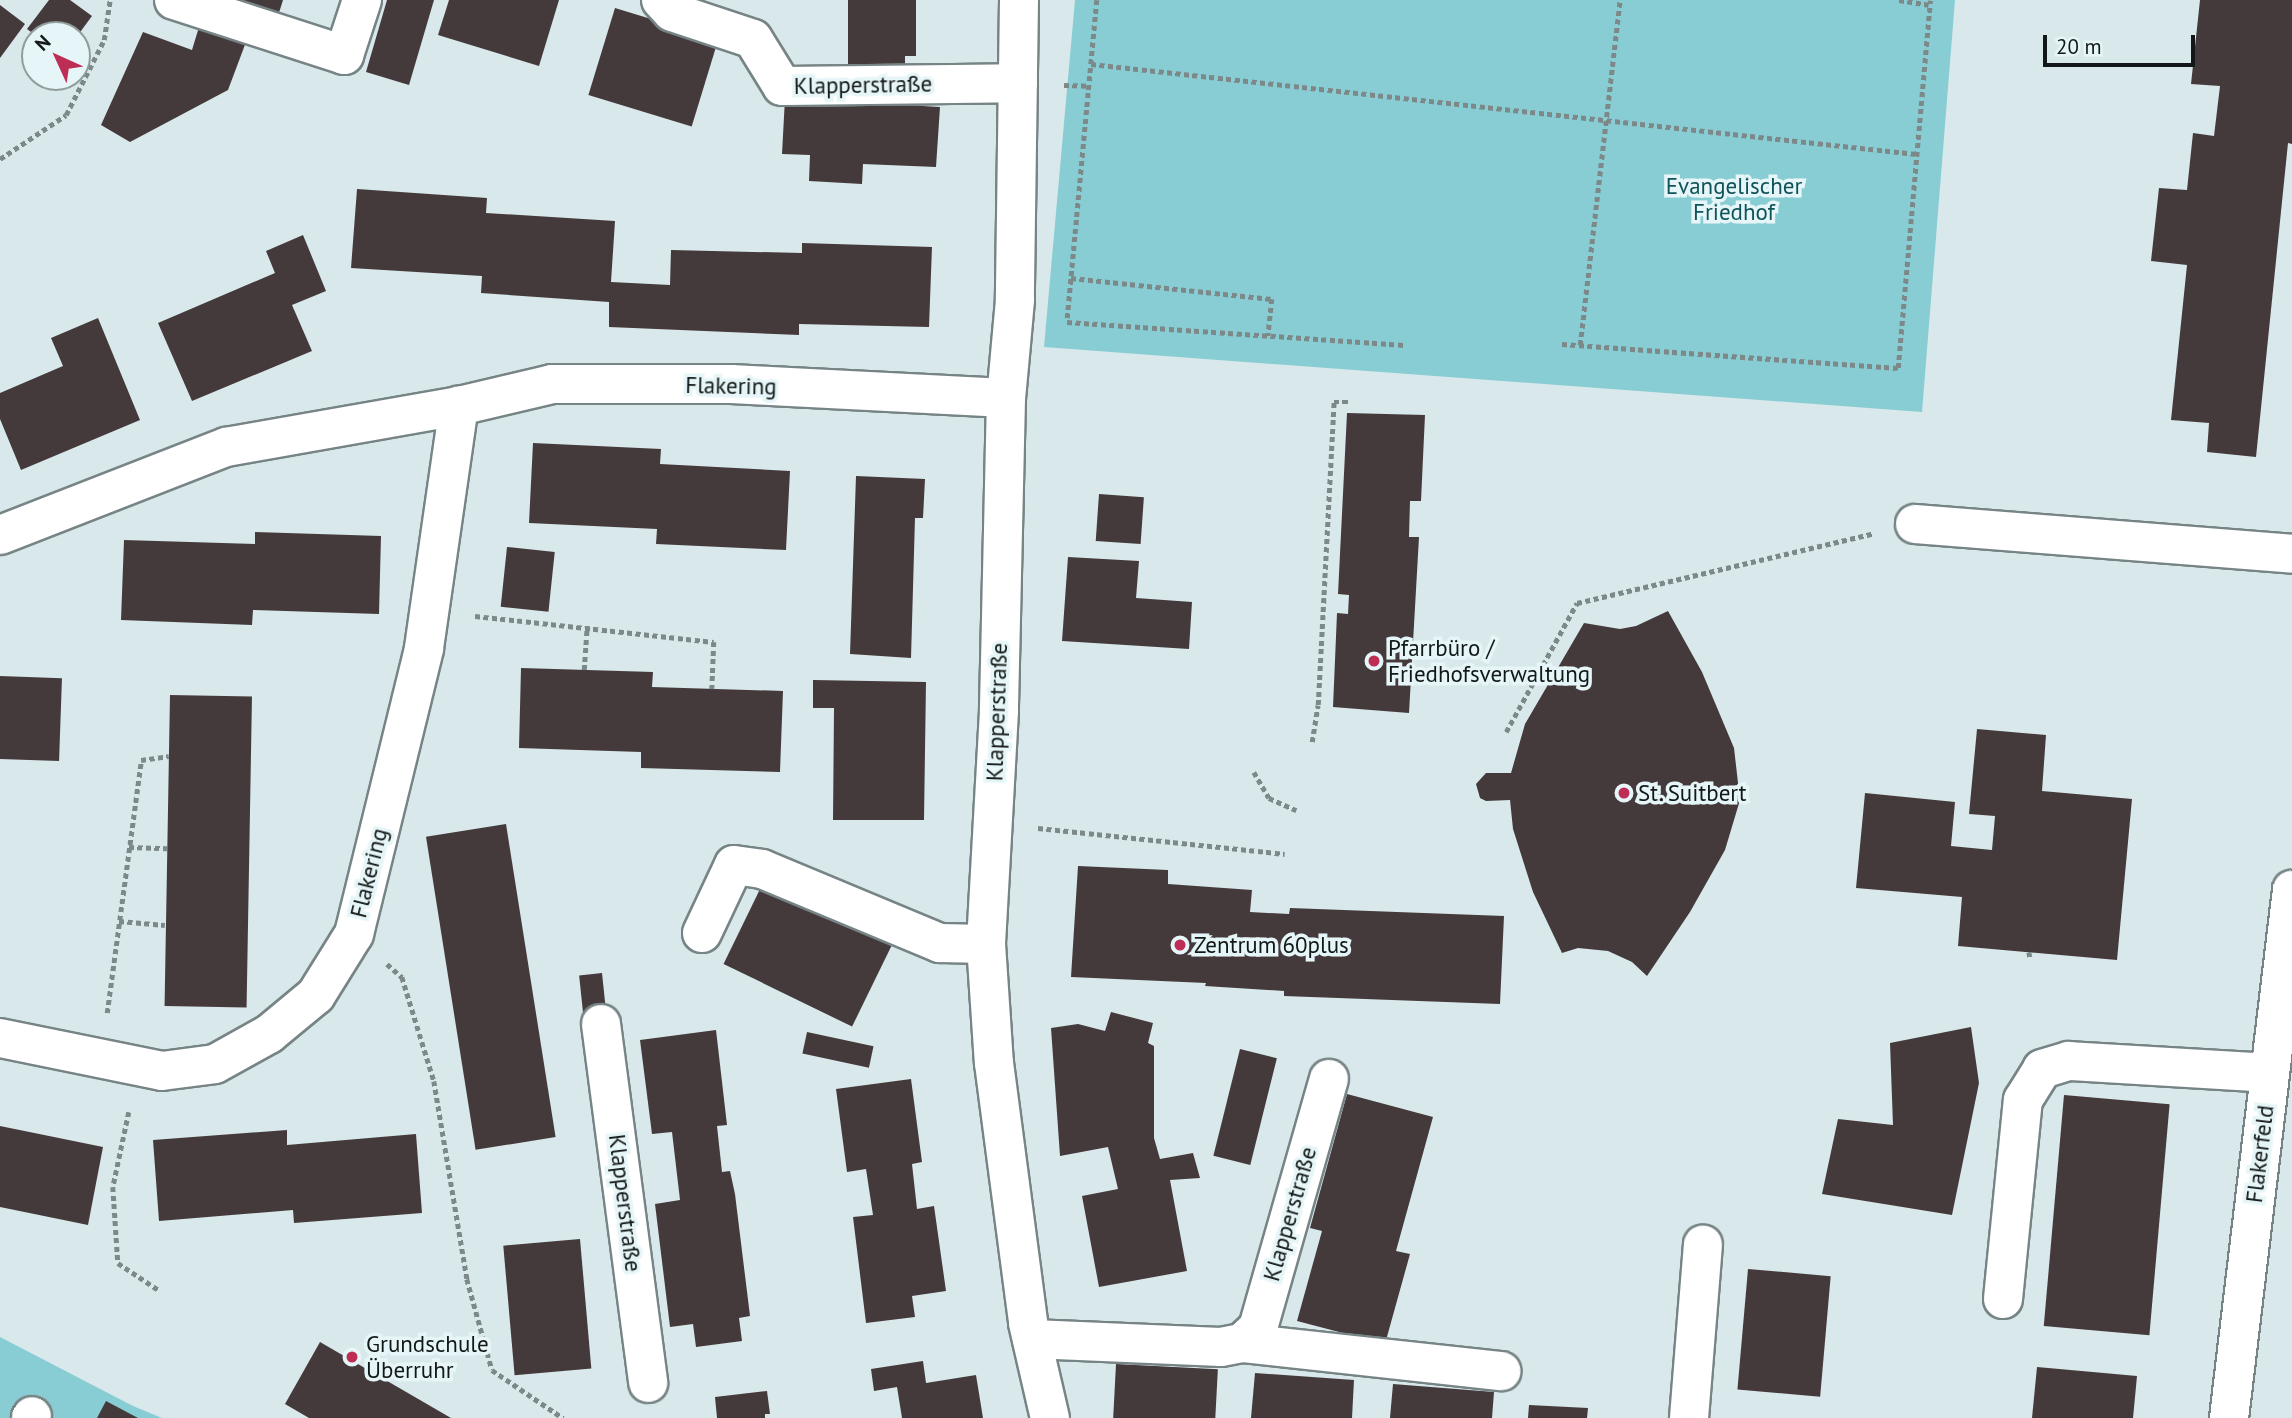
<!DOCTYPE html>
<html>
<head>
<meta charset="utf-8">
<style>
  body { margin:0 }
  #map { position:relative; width:2292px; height:1418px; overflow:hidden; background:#d9e8ea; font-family:"PT Sans",sans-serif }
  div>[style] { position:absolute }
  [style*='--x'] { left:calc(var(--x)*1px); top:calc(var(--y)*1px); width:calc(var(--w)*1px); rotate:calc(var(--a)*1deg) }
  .green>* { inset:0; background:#88cdd4 }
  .building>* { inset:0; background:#453a3b; transform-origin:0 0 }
  .path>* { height:4.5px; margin-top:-2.25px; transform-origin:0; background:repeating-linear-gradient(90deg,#7d8889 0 5px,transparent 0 8.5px) }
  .roads { filter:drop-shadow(2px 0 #778486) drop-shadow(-2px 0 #778486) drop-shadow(0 2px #778486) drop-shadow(0 -2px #778486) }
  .minor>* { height:38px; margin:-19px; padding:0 19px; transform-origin:19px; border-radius:19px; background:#fff }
  .dots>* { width:19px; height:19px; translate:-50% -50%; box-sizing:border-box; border:4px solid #e6f5f7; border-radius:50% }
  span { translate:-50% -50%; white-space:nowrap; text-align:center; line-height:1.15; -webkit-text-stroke:7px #e6f5f7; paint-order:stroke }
  .street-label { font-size:23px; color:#121717 }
  .park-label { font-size:23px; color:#0e5359 }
  .poi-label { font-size:23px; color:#121717 }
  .left { translate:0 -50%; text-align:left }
  .north { position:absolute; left:21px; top:21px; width:70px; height:70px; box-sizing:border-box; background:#e6f5f7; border:2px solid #919c9d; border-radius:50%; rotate:315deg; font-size:19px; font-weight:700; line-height:28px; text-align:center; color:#121717 }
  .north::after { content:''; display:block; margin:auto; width:24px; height:32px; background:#bd2d54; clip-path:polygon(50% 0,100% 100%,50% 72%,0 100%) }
  .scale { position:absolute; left:2043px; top:35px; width:152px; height:32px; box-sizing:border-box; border:4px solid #121717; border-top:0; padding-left:9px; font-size:21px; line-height:24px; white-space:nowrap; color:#121717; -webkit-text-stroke:5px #e6f5f7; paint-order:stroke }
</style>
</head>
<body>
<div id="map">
  <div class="green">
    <div style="clip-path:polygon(1075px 0,1955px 0,1922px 412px,1044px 347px)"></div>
    <div style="clip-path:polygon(0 1337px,133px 1406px,162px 1418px,0 1418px)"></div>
  </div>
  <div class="building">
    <div style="clip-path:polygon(49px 0,70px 0,92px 16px,78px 35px,35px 35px,27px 29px)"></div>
    <div style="clip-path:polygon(215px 0,283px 0,277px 19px)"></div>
    <div style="clip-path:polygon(387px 0,434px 0,409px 85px,366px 72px)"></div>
    <div style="clip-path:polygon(449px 0,559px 0,539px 66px,438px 35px)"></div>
    <div style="clip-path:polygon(848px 0,916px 0,916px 56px,905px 56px,905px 76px,848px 76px)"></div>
    <div style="clip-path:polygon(2200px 0,2292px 0,2292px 144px,2288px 143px,2256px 457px,2207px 452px,2209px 423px,2171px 420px,2187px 265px,2151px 261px,2159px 188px,2187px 190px,2193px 133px,2214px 136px,2220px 86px,2191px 84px)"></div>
    <div style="clip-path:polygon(0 5px,25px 24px,0 58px)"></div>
    <div style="left:615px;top:8px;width:108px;height:91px;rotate:17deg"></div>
    <div style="clip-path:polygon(199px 27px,246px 42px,228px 90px,130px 142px,101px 125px,143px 32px,192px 50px)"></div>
    <div style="clip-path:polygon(785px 98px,940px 107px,936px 167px,863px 164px,862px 184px,809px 181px,810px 155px,782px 154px)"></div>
    <div style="clip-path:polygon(357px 189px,487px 198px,486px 213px,615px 221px,611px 282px,670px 285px,671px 250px,802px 253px,802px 243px,932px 247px,929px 327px,799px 324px,799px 335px,609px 327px,609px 302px,481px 293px,482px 276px,351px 268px)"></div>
    <div style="clip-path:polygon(303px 235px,326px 291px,292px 305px,312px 351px,192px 401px,158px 323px,275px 273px,266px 251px)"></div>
    <div style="clip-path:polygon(98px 318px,140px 420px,21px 470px,0 419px,0 393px,63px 366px,51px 338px)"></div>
    <div style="clip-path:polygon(1347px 413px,1425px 415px,1421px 501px,1410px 501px,1409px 537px,1419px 537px,1409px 713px,1333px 707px,1337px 613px,1348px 614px,1349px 595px,1338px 594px)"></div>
    <div style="clip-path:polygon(533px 443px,661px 449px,660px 464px,790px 471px,786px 550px,656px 544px,657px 529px,529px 523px)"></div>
    <div style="clip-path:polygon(856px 476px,925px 479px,923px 518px,915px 518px,911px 658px,850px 654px)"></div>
    <div style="left:1099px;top:494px;width:45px;height:47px;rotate:4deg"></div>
    <div style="clip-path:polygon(255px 532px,381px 536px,379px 614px,253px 610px,252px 625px,121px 620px,124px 540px,255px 544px)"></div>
    <div style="left:507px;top:547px;width:48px;height:60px;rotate:6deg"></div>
    <div style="clip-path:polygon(1068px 557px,1139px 561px,1136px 598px,1192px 602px,1189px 649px,1062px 641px)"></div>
    <div style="clip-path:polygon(1668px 611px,1702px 672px,1734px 748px,1740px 800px,1725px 850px,1690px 912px,1647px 976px,1632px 962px,1608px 951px,1578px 948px,1562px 953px,1533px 892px,1513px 829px,1510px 800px,1486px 801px,1480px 798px,1476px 784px,1486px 773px,1511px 773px,1525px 724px,1584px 623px,1620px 629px,1636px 626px)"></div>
    <div style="clip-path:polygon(521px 668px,653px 672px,652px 687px,783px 691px,780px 772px,641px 768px,641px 752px,519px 748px)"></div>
    <div style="left:0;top:676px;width:62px;height:83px;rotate:2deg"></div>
    <div style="clip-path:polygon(813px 680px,926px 682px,924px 820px,833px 820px,834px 708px,813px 708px)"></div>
    <div style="left:170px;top:695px;width:82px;height:311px;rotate:1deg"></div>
    <div style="clip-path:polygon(1977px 729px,2046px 735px,2042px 791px,2132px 799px,2117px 960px,1958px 946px,1962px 897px,1856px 888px,1865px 793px,1955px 802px,1951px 846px,1992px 850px,1995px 816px,1969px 814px)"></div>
    <div style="left:506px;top:824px;width:317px;height:81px;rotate:81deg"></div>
    <div style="clip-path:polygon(1078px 866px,1168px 870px,1168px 884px,1252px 890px,1250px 912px,1289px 914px,1290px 908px,1504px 916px,1500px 1004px,1284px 996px,1284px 991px,1205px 986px,1206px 983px,1071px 977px)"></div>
    <div style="left:763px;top:883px;width:143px;height:90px;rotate:26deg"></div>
    <div style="left:602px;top:973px;width:45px;height:23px;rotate:84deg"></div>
    <div style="clip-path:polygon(1111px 1012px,1153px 1023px,1148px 1043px,1154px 1046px,1154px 1138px,1160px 1159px,1193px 1153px,1200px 1178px,1170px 1180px,1187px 1271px,1099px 1287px,1082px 1196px,1118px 1189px,1108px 1147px,1060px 1156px,1051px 1028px,1078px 1024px,1105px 1031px)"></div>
    <div style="clip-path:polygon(1971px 1027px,1979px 1083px,1952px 1215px,1822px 1194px,1838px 1119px,1893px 1125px,1890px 1043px)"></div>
    <div style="clip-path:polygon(716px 1030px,727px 1125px,717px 1126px,722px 1172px,730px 1171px,735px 1194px,750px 1316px,739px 1318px,742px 1341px,696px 1347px,693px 1324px,670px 1327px,655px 1204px,680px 1200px,672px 1132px,652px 1134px,640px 1040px)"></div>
    <div style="left:807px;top:1032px;width:68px;height:22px;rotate:12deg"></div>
    <div style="left:1240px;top:1049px;width:38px;height:110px;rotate:14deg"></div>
    <div style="clip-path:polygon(911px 1079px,922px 1162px,912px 1164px,917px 1209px,934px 1206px,946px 1291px,912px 1296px,915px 1317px,866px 1323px,853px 1217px,873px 1215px,866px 1169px,847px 1172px,836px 1089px)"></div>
    <div style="clip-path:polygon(1347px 1094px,1433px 1117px,1396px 1251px,1410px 1254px,1385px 1344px,1297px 1321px,1322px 1231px,1310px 1228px)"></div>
    <div style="left:2064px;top:1095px;width:106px;height:232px;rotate:5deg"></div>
    <div style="clip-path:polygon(0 1126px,103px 1147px,88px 1225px,0 1207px)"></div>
    <div style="clip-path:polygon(287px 1130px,287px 1145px,416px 1134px,422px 1213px,294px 1223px,293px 1210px,159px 1221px,153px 1140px)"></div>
    <div style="left:580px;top:1239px;width:130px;height:77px;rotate:85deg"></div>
    <div style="left:1748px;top:1269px;width:83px;height:121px;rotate:5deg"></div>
    <div style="clip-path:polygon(320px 1342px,451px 1418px,309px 1418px,285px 1404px)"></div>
    <div style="clip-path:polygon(923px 1361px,926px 1383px,976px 1375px,983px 1418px,902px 1418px,897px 1387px,874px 1391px,871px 1369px)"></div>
    <div style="left:1116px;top:1364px;width:102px;height:54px;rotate:3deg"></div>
    <div style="clip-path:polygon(2037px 1367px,2137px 1376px,2133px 1418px,2032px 1418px)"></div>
    <div style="clip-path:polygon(1255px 1373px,1354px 1380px,1352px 1418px,1251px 1418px)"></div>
    <div style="clip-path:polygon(1393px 1384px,1494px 1392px,1492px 1418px,1390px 1418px)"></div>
    <div style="clip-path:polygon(767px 1391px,770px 1414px,765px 1414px,765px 1418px,717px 1418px,715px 1397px)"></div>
    <div style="clip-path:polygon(106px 1401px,138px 1418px,97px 1418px)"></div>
    <div style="clip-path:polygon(1529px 1405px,1588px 1408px,1587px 1418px,1528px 1418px)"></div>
  </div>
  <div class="path">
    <div style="--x:1097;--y:0;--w:323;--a:95.3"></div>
    <div style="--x:1067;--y:322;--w:338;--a:3.9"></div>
    <div style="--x:1899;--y:0;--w:30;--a:9"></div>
    <div style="--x:1091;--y:64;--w:830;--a:6.23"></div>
    <div style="--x:1064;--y:85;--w:25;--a:2"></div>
    <div style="--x:0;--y:159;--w:79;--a:-33.7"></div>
    <div style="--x:66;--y:115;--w:84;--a:-63.1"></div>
    <div style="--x:104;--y:40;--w:40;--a:-81.5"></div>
    <div style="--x:1071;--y:278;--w:202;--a:6"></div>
    <div style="--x:1272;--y:299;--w:37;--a:96"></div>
    <div style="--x:1562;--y:344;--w:337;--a:4.1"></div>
    <div style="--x:1898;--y:368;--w:369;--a:-85"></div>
    <div style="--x:1580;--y:345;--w:347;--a:-83.4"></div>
    <div style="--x:475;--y:616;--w:240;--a:6.2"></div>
    <div style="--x:714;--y:642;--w:47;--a:92.4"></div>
    <div style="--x:584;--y:670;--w:44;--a:-86.1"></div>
    <div style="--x:1506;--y:732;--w:147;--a:-61.2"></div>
    <div style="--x:1577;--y:603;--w:303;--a:-13.2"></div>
    <div style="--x:1312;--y:742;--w:37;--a:-81"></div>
    <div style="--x:1318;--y:705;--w:303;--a:-87"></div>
    <div style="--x:1334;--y:402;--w:14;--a:0"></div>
    <div style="--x:1254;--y:772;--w:30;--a:60"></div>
    <div style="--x:1269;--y:798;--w:30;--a:24"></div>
    <div style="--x:1038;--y:828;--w:248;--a:6"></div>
    <div style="--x:129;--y:847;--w:38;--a:2"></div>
    <div style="--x:119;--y:921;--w:46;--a:5"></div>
    <div style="--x:2029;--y:952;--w:5;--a:79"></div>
    <div style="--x:387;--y:964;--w:20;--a:41"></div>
    <div style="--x:402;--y:977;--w:109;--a:72.9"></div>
    <div style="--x:434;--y:1081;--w:201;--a:80.5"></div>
    <div style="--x:467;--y:1279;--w:94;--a:74.6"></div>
    <div style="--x:492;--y:1370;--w:86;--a:34.1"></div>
    <div style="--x:107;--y:1013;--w:255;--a:-82.3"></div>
    <div style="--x:141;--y:760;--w:28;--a:-8"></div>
    <div style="--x:129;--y:1112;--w:77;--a:102"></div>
    <div style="--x:113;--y:1187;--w:76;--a:86.2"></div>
    <div style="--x:118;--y:1263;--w:50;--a:33.7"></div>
  </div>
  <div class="roads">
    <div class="minor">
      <div style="--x:174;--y:0;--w:179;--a:17.9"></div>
      <div style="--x:344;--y:55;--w:58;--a:-71.9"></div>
      <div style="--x:661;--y:0;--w:16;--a:47"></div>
      <div style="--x:672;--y:12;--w:85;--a:18.4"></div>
      <div style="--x:753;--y:39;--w:55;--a:58.3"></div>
      <div style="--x:782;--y:86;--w:236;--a:-0.7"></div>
      <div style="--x:1019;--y:0;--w:300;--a:90.8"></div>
      <div style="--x:1015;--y:300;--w:98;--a:95.2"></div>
      <div style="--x:1006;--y:398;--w:313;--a:91.3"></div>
      <div style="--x:999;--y:711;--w:233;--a:93.2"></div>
      <div style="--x:986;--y:944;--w:119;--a:86.2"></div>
      <div style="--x:994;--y:1063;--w:262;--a:82.5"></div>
      <div style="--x:1028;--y:1323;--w:98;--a:77"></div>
      <div style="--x:1915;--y:524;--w:378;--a:4.5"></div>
      <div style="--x:0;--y:535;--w:243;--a:-21.3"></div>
      <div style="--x:226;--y:447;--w:237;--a:-10"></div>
      <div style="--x:459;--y:406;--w:96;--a:-13.3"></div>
      <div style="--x:552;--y:384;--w:179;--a:0"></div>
      <div style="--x:731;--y:384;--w:275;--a:2.9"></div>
      <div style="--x:702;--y:933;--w:75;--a:-64.8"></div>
      <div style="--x:734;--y:865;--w:28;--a:8"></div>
      <div style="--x:762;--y:869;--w:193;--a:22.6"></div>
      <div style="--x:940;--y:943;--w:46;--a:1.2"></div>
      <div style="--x:601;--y:1024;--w:362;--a:82.5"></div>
      <div style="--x:0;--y:1038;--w:165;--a:11.5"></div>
      <div style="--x:162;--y:1071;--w:53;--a:-7.5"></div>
      <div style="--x:215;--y:1064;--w:62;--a:-29.1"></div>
      <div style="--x:269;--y:1034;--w:61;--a:-39.7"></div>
      <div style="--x:316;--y:995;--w:72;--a:-58.1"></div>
      <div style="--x:354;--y:934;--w:294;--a:-76.2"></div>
      <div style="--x:424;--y:648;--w:245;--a:-81.8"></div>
      <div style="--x:2003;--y:1299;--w:200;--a:-84.3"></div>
      <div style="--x:2023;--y:1100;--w:36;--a:-58"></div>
      <div style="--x:2042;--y:1069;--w:28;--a:-17"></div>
      <div style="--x:2069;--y:1061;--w:200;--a:3.4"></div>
      <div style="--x:1032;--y:1339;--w:189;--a:2.4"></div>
      <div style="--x:1221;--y:1347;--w:21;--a:-11"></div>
      <div style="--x:1242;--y:1343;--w:22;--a:-43"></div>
      <div style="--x:1258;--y:1328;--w:259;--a:-74.1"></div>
      <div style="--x:1242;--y:1343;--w:261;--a:6.2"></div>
      <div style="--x:31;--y:1418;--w:2;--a:-63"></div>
      <div style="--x:1689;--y:1418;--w:174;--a:-85.4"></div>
      <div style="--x:2229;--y:1418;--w:532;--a:-83.2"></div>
    </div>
  </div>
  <div class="dots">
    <div style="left:1374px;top:661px;background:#bd2d54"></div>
    <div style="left:1624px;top:793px;background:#bd2d54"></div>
    <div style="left:1180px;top:945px;background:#bd2d54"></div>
    <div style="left:352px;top:1357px;background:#bd2d54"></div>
  </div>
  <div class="street-label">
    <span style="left:863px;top:85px;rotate:-1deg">Klapperstraße</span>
    <span style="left:731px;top:386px;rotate:1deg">Flakering</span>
    <span style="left:997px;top:712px;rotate:-88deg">Klapperstraße</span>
    <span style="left:369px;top:873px;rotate:-76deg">Flakering</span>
    <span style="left:2260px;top:1154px;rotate:-83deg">Flakerfeld</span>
    <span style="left:625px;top:1203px;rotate:83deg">Klapperstraße</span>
    <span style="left:1290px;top:1214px;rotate:-74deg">Klapperstraße</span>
  </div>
  <div class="park-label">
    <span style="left:1734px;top:199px">Evangelischer<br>Friedhof</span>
  </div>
  <div class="poi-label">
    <span class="left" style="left:1388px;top:661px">Pfarrbüro /<br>Friedhofsverwaltung</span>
    <span class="left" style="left:1638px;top:793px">St. Suitbert</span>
    <span class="left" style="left:1194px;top:945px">Zentrum 60plus</span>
    <span class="left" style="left:366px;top:1357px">Grundschule<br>Überruhr</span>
  </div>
  <div class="north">N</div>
  <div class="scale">20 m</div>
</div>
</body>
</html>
